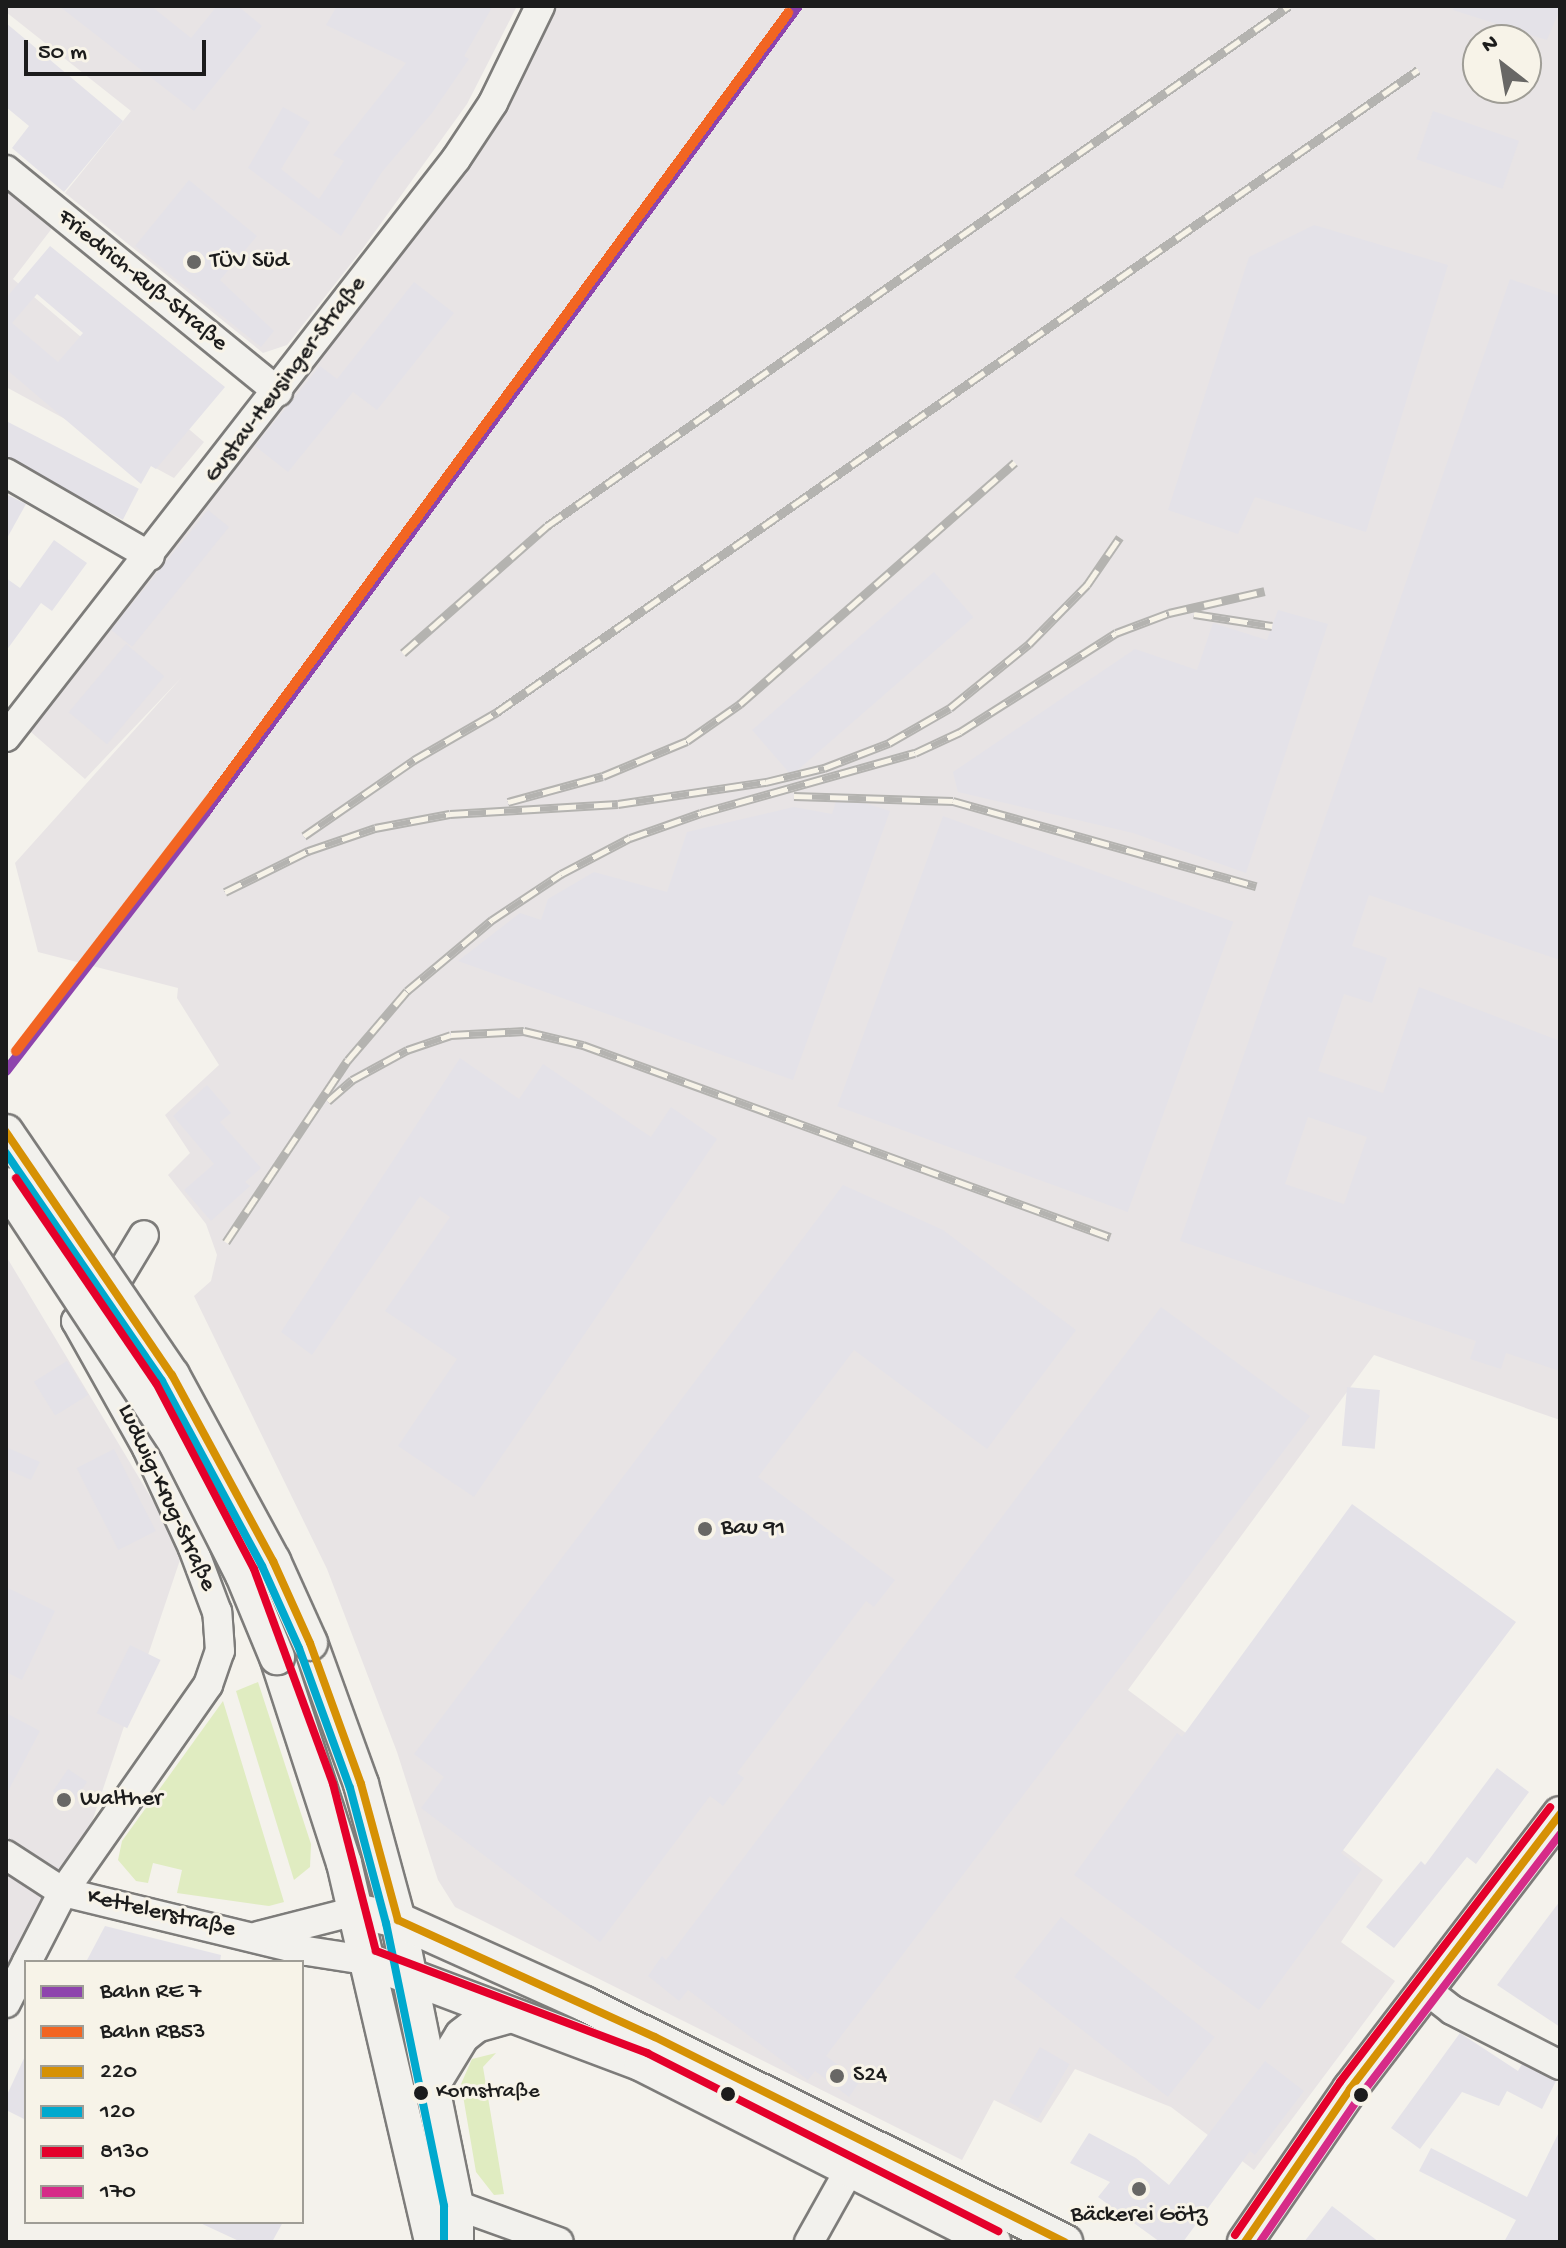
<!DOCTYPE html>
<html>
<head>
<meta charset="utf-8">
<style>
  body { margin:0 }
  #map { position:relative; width:1566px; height:2248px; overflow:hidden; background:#f4f2ec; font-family:"Gochi Hand",sans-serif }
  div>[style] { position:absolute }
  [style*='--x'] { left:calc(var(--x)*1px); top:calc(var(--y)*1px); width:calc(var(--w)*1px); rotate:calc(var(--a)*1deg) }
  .built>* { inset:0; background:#e8e4e5 }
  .green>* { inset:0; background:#e0ecc1 }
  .building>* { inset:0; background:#e4e2e8; transform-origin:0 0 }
  .roads { filter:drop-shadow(2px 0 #7d7c7a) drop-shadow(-2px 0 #7d7c7a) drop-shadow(0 2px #7d7c7a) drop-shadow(0 -2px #7d7c7a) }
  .minor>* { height:28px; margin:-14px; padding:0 14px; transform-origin:14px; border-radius:14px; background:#f2f1ed }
  .major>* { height:34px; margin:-17px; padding:0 17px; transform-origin:17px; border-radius:17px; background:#f2f1ed }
  .rail>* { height:9px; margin-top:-4.5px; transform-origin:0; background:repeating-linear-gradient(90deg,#f7f3e8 0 18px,#b4b3b0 0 36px); box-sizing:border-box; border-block:2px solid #b4b3b0 }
  .bridges { filter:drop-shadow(2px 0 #7d7c7a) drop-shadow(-2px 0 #7d7c7a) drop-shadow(0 2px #7d7c7a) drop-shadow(0 -2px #7d7c7a) }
  .major-bridge>* { height:34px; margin:-17px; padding:0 17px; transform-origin:17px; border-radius:17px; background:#f2f1ed }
  .bus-1>* { height:8px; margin:-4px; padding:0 4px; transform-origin:4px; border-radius:4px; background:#d69104 }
  .bus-2>* { height:8px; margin:-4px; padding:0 4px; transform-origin:4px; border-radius:4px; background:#00a9ce }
  .bus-3>* { height:8px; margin:-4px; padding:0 4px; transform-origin:4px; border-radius:4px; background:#e4002b }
  .bus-4>* { height:8px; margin:-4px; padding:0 4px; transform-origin:4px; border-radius:4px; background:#d62b88 }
  .rail-1>* { height:10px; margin:-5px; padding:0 5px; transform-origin:5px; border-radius:5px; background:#8e44ad }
  .rail-2>* { height:10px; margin:-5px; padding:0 5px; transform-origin:5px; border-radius:5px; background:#f26522 }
  .dots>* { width:22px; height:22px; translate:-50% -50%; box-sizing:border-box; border:4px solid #f7f3e8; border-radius:50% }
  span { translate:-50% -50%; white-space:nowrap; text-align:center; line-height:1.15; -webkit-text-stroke:6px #f7f3e8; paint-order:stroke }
  .bus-label { font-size:22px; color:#1c1c1c }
  .left { translate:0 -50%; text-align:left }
  .poi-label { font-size:24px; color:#1c1c1c }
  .street-label { font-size:24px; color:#1c1c1c }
  .frame { position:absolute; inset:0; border:8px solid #1c1c1c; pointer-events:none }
  .legend { position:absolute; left:24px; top:1960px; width:280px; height:264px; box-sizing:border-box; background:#f7f3e8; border:2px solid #9f9d96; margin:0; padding:10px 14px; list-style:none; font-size:24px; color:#1c1c1c }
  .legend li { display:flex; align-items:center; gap:16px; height:40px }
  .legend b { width:40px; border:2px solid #9f9d96 }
  .north { position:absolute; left:1462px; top:24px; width:80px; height:80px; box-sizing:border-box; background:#f7f3e8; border:2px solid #9f9d96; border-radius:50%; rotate:329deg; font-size:22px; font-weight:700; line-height:32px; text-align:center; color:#1c1c1c }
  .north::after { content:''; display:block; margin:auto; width:28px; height:36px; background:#686765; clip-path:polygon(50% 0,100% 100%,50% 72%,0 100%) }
  .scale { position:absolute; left:24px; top:40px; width:182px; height:36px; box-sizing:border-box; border:4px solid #1c1c1c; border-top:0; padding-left:10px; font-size:24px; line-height:28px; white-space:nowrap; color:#1c1c1c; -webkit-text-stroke:6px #f7f3e8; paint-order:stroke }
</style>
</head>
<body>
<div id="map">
  <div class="built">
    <div style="clip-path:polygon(6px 6px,517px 6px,467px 104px,361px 251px,287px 345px,263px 353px,65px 193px,131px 111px,6px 12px)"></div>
    <div style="clip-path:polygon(evenodd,555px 6px,1560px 6px,1560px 1420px,1374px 1355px,1128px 1690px,1383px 1880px,1341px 1942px,1395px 1981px,1254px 2170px,1171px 2107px,1075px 2069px,1041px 2123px,994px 2100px,962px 2160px,455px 1907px,438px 1880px,397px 1752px,327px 1569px,194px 1296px,211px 1281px,217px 1255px,206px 1224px,168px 1175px,190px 1153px,165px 1115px,219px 1065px,177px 998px,178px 988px,38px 952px,15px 863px,182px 677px,85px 779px,24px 726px,496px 117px,555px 6px,1478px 40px,1526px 40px,1526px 88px,1478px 88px,1478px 40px)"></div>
    <div style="clip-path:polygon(6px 187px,53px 227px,13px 279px,204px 442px,174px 478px,6px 387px)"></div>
    <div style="clip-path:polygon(6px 1256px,183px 1551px,66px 1899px,6px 2027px)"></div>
  </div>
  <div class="green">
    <div style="clip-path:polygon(258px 1682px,311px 1844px,310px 1867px,294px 1880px,236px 1691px)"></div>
    <div style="clip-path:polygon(223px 1701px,284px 1902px,269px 1906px,177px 1893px,182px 1870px,153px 1863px,148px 1883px,136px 1881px,118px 1860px,122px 1841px)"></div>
    <div style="clip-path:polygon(496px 2053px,483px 2067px,504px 2194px,494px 2195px,476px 2172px,461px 2084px,472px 2059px)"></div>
  </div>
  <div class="building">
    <div style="clip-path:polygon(59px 6px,151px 6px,191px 38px,217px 6px,238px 6px,262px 26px,194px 111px)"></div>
    <div style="clip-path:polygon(337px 6px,493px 6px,464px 56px,469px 59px,432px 113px,382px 172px,341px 236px,248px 168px,283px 107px,310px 122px,281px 169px,319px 199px,344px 161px,333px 155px,406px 63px,326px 25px)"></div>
    <div style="clip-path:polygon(1454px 6px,1560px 6px,1560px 9px,1547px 40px,1453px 10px)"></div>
    <div style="clip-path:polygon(6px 23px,123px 121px,64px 192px,12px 148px,29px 126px,6px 107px)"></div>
    <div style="left:1433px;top:111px;width:91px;height:51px;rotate:19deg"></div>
    <div style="clip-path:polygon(189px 180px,257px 236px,220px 280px,274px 331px,261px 347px,135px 246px)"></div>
    <div style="clip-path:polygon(1314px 225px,1448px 265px,1366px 532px,1255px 497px,1238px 534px,1168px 510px,1249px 257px)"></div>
    <div style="clip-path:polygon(evenodd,50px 246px,225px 387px,156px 469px,151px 466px,141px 484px,6px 369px,6px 298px,50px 246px,37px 294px,83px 333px,58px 362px,12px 323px,37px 294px)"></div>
    <div style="clip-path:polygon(evenodd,1510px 279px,1560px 296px,1560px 960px,1369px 895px,1352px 946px,1387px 958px,1372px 1003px,1344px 994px,1318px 1071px,1383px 1093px,1419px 987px,1560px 1041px,1560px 1371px,1506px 1353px,1501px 1369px,1470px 1359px,1476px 1341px,1180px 1241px,1510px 279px,1308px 1117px,1367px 1137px,1344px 1204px,1285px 1184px,1308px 1117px)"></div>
    <div style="clip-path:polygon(414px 282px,454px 313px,377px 410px,353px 392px,288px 472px,255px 446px,320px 366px,337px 379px)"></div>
    <div style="left:6px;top:421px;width:149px;height:35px;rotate:27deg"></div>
    <div style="clip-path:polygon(6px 494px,26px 504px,6px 540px)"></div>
    <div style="left:208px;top:510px;width:27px;height:154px;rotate:39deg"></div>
    <div style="clip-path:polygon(54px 540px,87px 563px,52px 611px,41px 603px,6px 651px,6px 578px,20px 588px)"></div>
    <div style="left:934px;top:572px;width:60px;height:241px;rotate:49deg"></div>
    <div style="clip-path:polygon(1278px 610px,1328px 624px,1246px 873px,1133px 833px,958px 792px,953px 772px,1135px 649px,1197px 670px,1213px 623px,1267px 640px)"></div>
    <div style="left:126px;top:644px;width:50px;height:89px;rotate:40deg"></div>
    <div style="clip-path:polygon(838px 795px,890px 811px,793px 1080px,458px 961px,520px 913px,541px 920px,548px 899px,594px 872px,667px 892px,687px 832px,794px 807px,832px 814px)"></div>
    <div style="left:943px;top:816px;width:309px;height:309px;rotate:20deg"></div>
    <div style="clip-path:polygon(460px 1058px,519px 1099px,543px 1064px,651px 1137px,671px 1107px,717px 1139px,474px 1497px,398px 1446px,457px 1359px,385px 1311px,450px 1217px,420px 1196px,312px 1355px,281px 1332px)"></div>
    <div style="clip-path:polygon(207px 1085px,231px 1113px,220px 1122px,261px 1168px,245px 1182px,250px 1186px,211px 1221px,184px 1190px,214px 1164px,173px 1116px)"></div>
    <div style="clip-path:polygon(843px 1185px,943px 1230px,1076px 1330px,987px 1449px,854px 1350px,758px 1477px,895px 1580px,874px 1607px,866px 1601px,737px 1773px,744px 1778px,723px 1806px,710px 1796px,600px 1942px,421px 1808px,444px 1777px,414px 1754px)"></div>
    <div style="clip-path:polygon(1161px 1307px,1310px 1416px,826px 2056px,860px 2081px,849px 2097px,815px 2071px,808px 2080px,688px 1990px,679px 2001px,648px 1976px,662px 1956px,666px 1960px)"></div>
    <div style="left:67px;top:1361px;width:40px;height:39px;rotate:58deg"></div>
    <div style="left:1347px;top:1387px;width:33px;height:59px;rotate:5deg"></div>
    <div style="clip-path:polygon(6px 1447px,40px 1462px,31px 1480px,6px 1469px)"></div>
    <div style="left:114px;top:1449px;width:92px;height:42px;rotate:63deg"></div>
    <div style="clip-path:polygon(1352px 1504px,1516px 1622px,1341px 1853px,1362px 1869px,1259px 2010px,1074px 1875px,1177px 1733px,1182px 1737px)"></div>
    <div style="clip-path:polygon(6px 1587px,55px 1611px,22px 1680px,6px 1672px)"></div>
    <div style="left:130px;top:1645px;width:34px;height:76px;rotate:26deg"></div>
    <div style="clip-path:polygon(6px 1713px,40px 1731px,6px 1795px)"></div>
    <div style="clip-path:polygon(1497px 1768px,1529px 1792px,1476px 1864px,1467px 1857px,1394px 1948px,1366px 1927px,1421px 1861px,1425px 1865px)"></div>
    <div style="left:68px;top:1769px;width:23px;height:27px;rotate:34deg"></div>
    <div style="clip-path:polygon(1560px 1901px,1560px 2027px,1497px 1985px)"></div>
    <div style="left:1061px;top:1917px;width:195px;height:76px;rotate:38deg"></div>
    <div style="clip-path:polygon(105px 1926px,221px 1955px,220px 1962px,86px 1962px)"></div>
    <div style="clip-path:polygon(1460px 2033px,1518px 2071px,1522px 2064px,1556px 2081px,1542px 2109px,1507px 2091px,1499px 2106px,1462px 2092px,1420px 2149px,1391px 2128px)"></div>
    <div style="left:1040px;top:2047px;width:34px;height:63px;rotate:30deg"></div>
    <div style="clip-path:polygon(26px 2054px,26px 2120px,6px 2110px,6px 2097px)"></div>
    <div style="clip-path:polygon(1265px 2061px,1304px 2091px,1255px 2155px,1250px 2151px,1183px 2242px,1160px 2242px,1098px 2197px,1110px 2182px,1070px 2163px,1089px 2133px,1136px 2158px,1169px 2185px)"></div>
    <div style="clip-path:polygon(1560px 2130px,1560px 2242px,1504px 2242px,1516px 2220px,1419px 2171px,1431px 2148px,1527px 2197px)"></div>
    <div style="clip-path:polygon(1332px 2206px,1379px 2242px,1304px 2242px)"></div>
    <div style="clip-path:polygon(198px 2222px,283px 2222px,272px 2242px,241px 2242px)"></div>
  </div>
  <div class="roads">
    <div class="minor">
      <div style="--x:6;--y:170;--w:351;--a:39.2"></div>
      <div style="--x:6;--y:473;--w:166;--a:30"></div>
      <div style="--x:6;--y:737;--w:733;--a:-52.1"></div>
      <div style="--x:456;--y:159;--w:67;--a:-56.5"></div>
      <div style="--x:493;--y:103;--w:108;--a:-64.1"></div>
      <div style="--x:6;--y:1855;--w:68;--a:33"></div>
      <div style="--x:63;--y:1892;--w:251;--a:13.6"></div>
      <div style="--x:307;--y:1951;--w:60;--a:8.7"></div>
      <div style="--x:258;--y:1936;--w:101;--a:-14.3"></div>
      <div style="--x:27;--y:1962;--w:79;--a:-62.8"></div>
      <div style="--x:63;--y:1892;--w:253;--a:-55"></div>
      <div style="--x:208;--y:1685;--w:36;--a:-71"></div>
      <div style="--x:220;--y:1651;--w:39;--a:-94"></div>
      <div style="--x:217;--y:1612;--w:68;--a:-110.6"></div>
      <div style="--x:193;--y:1548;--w:110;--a:-114.7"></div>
      <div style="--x:147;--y:1448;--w:145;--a:-119.2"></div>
      <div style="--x:76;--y:1321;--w:52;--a:-43.5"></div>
      <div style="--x:114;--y:1285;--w:58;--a:-59"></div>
      <div style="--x:1424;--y:1988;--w:36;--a:38"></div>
      <div style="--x:1452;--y:2010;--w:121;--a:27"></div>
      <div style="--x:6;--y:2003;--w:44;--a:-62.9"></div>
      <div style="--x:456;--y:2205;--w:109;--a:19.8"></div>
      <div style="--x:809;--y:2242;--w:86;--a:-60.8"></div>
    </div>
    <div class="major">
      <div style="--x:310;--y:1643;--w:150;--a:70.1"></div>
      <div style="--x:361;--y:1784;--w:141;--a:74.8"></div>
      <div style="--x:398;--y:1920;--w:291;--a:78.5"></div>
      <div style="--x:456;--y:2205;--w:37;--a:90"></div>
      <div style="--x:277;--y:1657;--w:217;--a:72"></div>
      <div style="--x:344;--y:1863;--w:389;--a:76.9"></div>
      <div style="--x:356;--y:1911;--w:43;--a:12.1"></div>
      <div style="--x:398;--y:1920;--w:205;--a:24.2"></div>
      <div style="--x:585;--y:2004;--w:536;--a:26.37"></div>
      <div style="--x:366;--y:1960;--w:295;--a:20.6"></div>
      <div style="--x:642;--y:2064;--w:394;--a:26.9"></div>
      <div style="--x:432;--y:2085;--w:57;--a:-58.5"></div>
      <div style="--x:462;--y:2036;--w:18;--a:-38"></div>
      <div style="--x:476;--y:2025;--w:36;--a:-16"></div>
      <div style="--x:1245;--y:2242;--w:186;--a:-55.5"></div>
      <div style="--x:1350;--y:2089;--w:346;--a:-52.6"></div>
    </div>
  </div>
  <div class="rail">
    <div style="--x:1194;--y:614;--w:79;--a:8.7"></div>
    <div style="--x:403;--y:653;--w:192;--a:-41.4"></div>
    <div style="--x:547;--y:526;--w:906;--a:-35.02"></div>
    <div style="--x:794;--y:796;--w:159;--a:1.8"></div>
    <div style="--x:953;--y:801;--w:315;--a:15.7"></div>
    <div style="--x:508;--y:802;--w:98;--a:-15.3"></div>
    <div style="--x:603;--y:776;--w:91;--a:-22.6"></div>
    <div style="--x:687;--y:741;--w:65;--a:-34.9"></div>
    <div style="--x:740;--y:704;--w:366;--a:-41.3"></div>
    <div style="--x:304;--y:836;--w:134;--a:-34.6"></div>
    <div style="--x:414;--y:760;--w:96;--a:-30"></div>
    <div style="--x:497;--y:712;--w:1123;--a:-34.88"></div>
    <div style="--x:225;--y:892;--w:93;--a:-26.3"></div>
    <div style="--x:308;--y:851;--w:71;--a:-18.9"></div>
    <div style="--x:375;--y:828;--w:76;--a:-10.6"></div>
    <div style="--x:450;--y:814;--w:168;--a:-3.4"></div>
    <div style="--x:618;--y:804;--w:150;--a:-8.5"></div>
    <div style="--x:766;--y:782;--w:60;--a:-13.6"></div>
    <div style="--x:824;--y:768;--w:70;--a:-21"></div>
    <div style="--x:889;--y:743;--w:70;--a:-29.8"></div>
    <div style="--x:950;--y:708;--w:102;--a:-39"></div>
    <div style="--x:1029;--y:644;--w:83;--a:-45.5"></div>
    <div style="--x:1087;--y:585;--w:58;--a:-55.5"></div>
    <div style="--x:328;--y:1101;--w:32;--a:-41"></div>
    <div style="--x:352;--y:1080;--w:63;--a:-28.6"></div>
    <div style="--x:407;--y:1050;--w:46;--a:-18.8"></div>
    <div style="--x:451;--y:1035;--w:73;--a:-3.1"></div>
    <div style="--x:524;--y:1031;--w:61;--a:13.3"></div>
    <div style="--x:583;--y:1045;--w:561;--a:20.02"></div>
    <div style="--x:226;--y:1242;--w:219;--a:-56.2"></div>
    <div style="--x:348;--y:1060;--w:91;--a:-49.5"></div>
    <div style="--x:407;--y:991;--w:111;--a:-39.9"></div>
    <div style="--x:492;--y:920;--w:83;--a:-33.7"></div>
    <div style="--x:561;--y:874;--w:78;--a:-27.6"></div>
    <div style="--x:630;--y:838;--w:75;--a:-19.4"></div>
    <div style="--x:701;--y:813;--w:222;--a:-15.7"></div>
    <div style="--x:915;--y:753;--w:50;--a:-25"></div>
    <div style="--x:960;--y:732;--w:185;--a:-32.4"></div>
    <div style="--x:1116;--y:633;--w:57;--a:-20.7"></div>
    <div style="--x:1169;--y:613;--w:98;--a:-12.9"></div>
  </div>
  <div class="bridges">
    <div class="major-bridge">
      <div style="--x:6;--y:1132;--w:294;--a:55.7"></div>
      <div style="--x:172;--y:1375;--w:212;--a:61.5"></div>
      <div style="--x:273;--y:1561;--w:90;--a:65.7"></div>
      <div style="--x:6;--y:1185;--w:309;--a:56.6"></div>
      <div style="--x:176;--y:1443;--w:148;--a:63.1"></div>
      <div style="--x:243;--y:1575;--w:89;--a:67.5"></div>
    </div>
  </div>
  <div class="bus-1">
    <div style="--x:6;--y:1132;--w:294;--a:55.7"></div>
    <div style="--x:172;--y:1375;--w:212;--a:61.5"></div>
    <div style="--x:273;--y:1561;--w:90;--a:65.7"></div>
    <div style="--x:310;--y:1643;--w:150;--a:70.1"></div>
    <div style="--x:361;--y:1784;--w:141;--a:74.8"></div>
    <div style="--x:398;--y:1920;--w:282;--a:24.5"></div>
    <div style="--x:655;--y:2037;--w:458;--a:26.6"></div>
    <div style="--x:1245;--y:2242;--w:186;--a:-55.5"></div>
    <div style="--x:1350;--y:2089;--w:346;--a:-52.6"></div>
  </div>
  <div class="bus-2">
    <div style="--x:6;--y:1153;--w:276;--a:55.6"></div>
    <div style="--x:162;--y:1381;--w:210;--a:61.6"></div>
    <div style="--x:262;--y:1566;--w:90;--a:65.7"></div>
    <div style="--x:299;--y:1648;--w:149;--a:70"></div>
    <div style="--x:350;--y:1788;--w:140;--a:75.1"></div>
    <div style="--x:386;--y:1923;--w:289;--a:78.4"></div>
    <div style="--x:444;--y:2206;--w:36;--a:90"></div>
  </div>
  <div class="bus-3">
    <div style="--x:16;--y:1178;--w:248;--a:55.7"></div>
    <div style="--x:156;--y:1383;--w:210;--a:62.2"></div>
    <div style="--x:254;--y:1569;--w:229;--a:69.8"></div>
    <div style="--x:333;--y:1784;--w:172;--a:75.6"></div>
    <div style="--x:376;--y:1951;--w:290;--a:20.6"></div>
    <div style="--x:647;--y:2053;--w:394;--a:26.9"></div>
    <div style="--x:1235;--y:2235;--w:186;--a:-55.5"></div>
    <div style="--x:1340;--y:2082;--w:346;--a:-52.6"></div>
  </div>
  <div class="bus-4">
    <div style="--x:1260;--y:2242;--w:177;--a:-55.6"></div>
    <div style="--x:1360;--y:2096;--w:330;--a:-52.6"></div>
  </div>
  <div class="rail-1">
    <div style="--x:6;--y:1071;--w:327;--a:-52.3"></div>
    <div style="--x:206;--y:812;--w:1000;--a:-53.7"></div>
  </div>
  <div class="rail-2">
    <div style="--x:16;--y:1051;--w:323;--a:-52.4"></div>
    <div style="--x:213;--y:795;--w:971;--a:-53.67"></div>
  </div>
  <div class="dots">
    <div style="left:194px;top:262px;background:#686765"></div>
    <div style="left:705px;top:1529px;background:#686765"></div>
    <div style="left:64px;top:1800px;background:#686765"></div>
    <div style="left:837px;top:2076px;background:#686765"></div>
    <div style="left:421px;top:2093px;background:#1c1c1c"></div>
    <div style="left:728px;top:2094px;background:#1c1c1c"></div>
    <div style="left:1361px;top:2095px;background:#1c1c1c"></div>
    <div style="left:1139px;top:2189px;background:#686765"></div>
  </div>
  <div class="bus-label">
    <span class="left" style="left:436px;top:2093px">Kornstraße</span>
  </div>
  <div class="poi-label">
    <span class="left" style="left:210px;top:262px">TÜV Süd</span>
    <span class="left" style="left:721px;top:1529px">Bau 91</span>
    <span class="left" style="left:80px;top:1800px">Walther</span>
    <span class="left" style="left:853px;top:2076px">S24</span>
    <span style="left:1139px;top:2216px">Bäckerei Götz</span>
  </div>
  <div class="street-label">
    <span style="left:142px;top:281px;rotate:39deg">Friedrich-Ruß-Straße</span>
    <span style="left:286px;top:380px;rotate:-53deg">Gustav-Heusinger-Straße</span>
    <span style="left:166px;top:1498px;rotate:65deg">Ludwig-Krug-Straße</span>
    <span style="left:161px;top:1914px;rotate:13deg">Kettelerstraße</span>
  </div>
  <div class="frame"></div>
  <ul class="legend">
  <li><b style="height:10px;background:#8e44ad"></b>Bahn RE 7</li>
  <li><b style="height:10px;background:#f26522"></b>Bahn RB53</li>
  <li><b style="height:10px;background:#d69104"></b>220</li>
  <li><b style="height:10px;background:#00a9ce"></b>120</li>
  <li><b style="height:10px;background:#e4002b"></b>8130</li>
  <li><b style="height:10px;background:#d62b88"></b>170</li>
  </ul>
  <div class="north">N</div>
  <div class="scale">50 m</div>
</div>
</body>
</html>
